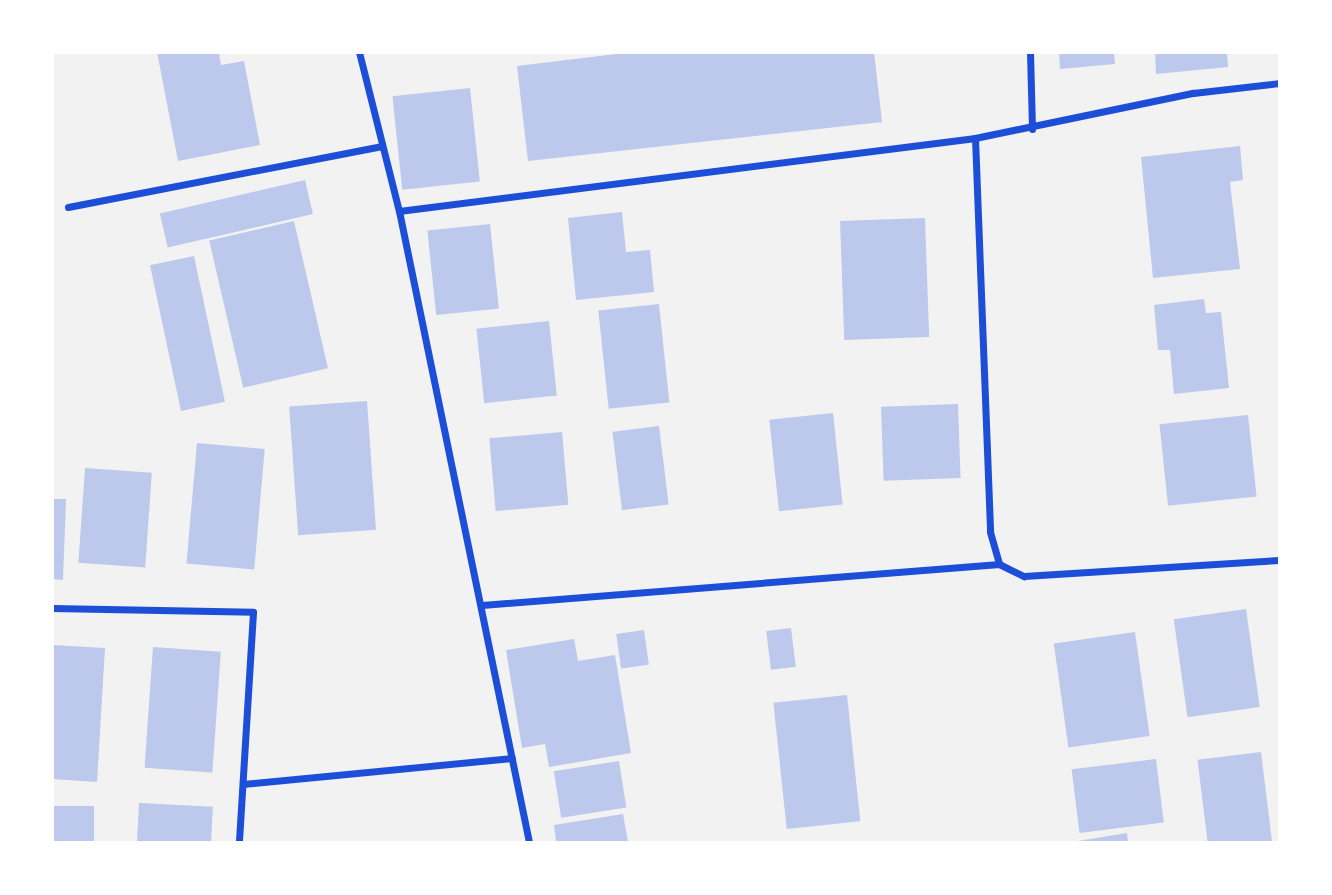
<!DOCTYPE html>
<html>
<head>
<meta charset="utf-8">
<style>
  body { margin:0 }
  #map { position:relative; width:1332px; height:895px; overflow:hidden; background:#f2f2f2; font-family:Lato,sans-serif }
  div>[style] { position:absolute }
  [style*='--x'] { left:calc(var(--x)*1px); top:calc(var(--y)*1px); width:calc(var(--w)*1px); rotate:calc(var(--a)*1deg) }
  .building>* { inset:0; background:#bdc9ec; transform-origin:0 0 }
  .minor>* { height:7px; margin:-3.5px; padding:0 3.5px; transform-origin:3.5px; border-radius:3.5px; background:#1d4ed8 }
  span { translate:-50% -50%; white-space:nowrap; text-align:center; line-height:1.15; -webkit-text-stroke:7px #fff; paint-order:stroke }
  .frame { position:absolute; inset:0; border:54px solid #fff; pointer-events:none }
</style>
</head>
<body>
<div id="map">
  <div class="building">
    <div style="clip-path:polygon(157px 52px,219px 52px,221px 65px,244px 61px,260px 145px,178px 161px)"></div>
    <div style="clip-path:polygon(633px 52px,874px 52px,882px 122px,528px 161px,517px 66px)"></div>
    <div style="clip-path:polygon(1059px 52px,1114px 52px,1115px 64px,1060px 69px)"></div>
    <div style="clip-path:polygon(1155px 52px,1227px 52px,1228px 67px,1156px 74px)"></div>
    <div style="left:470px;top:88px;width:94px;height:78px;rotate:84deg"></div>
    <div style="clip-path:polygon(1240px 146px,1243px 180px,1230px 182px,1240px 269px,1153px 278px,1141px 157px)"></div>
    <div style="left:305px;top:180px;width:35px;height:149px;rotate:77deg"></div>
    <div style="clip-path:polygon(622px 212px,626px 252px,650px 250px,654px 292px,576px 300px,568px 218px)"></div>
    <div style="left:925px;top:218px;width:119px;height:85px;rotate:88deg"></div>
    <div style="left:294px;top:221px;width:151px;height:87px;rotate:77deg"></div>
    <div style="left:490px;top:224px;width:85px;height:63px;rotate:84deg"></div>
    <div style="left:194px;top:256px;width:149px;height:45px;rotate:78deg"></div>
    <div style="clip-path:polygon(1204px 299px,1206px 313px,1221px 312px,1229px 388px,1174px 394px,1170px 350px,1158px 350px,1154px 305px)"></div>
    <div style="left:659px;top:304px;width:99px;height:61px;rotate:84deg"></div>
    <div style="left:549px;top:321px;width:75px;height:73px;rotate:84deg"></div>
    <div style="left:367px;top:401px;width:129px;height:78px;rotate:86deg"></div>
    <div style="left:958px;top:404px;width:74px;height:77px;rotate:88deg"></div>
    <div style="left:833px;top:413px;width:92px;height:64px;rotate:84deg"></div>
    <div style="left:1248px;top:415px;width:82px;height:89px;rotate:84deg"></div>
    <div style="left:659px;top:426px;width:79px;height:47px;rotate:83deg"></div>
    <div style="left:562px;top:432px;width:73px;height:73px;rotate:85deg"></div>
    <div style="left:197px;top:443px;width:68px;height:121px;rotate:5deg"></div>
    <div style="left:85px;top:468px;width:67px;height:95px;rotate:4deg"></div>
    <div style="clip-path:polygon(52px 499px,66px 499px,63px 580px,52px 579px)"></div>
    <div style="left:1246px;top:609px;width:99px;height:73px;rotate:82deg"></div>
    <div style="left:791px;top:628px;width:39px;height:25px;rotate:83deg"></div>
    <div style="left:644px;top:630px;width:35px;height:28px;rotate:82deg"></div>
    <div style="left:1135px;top:632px;width:105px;height:82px;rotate:82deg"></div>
    <div style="clip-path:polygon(574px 639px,578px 661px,615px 655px,631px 753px,549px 767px,545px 744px,522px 748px,506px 650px)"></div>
    <div style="clip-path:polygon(52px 645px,105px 648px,97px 782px,52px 779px)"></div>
    <div style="left:153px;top:647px;width:68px;height:121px;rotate:4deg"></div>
    <div style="left:847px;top:695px;width:127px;height:74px;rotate:84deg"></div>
    <div style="left:1261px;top:752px;width:91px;height:64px;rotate:83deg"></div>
    <div style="left:1156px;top:759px;width:64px;height:85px;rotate:83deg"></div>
    <div style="left:619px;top:761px;width:47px;height:66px;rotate:81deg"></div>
    <div style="left:139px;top:803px;width:74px;height:39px;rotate:3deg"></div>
    <div style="left:52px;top:806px;width:42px;height:36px"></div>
    <div style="clip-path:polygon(623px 814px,628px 842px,556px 842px,554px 825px)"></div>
    <div style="clip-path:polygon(1127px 833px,1128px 842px,1078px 842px,1078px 841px)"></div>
  </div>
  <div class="minor">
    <div style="--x:359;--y:52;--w:164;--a:75.9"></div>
    <div style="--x:399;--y:211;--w:644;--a:78.36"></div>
    <div style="--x:1030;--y:52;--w:77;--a:88.5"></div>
    <div style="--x:975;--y:138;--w:394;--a:87.8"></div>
    <div style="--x:990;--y:532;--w:33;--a:74"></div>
    <div style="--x:999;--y:564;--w:28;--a:26"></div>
    <div style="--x:1024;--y:576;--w:256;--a:-3.6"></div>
    <div style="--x:68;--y:207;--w:320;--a:-11"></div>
    <div style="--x:399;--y:211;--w:581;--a:-7.22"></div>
    <div style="--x:975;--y:138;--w:223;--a:-11.7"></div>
    <div style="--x:1193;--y:93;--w:88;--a:-6.6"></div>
    <div style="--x:482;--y:605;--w:519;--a:-4.53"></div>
    <div style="--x:52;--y:608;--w:201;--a:1.1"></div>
    <div style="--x:253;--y:612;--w:230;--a:93.5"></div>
    <div style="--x:243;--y:784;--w:270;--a:-5.5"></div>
  </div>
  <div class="frame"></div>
</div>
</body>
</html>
